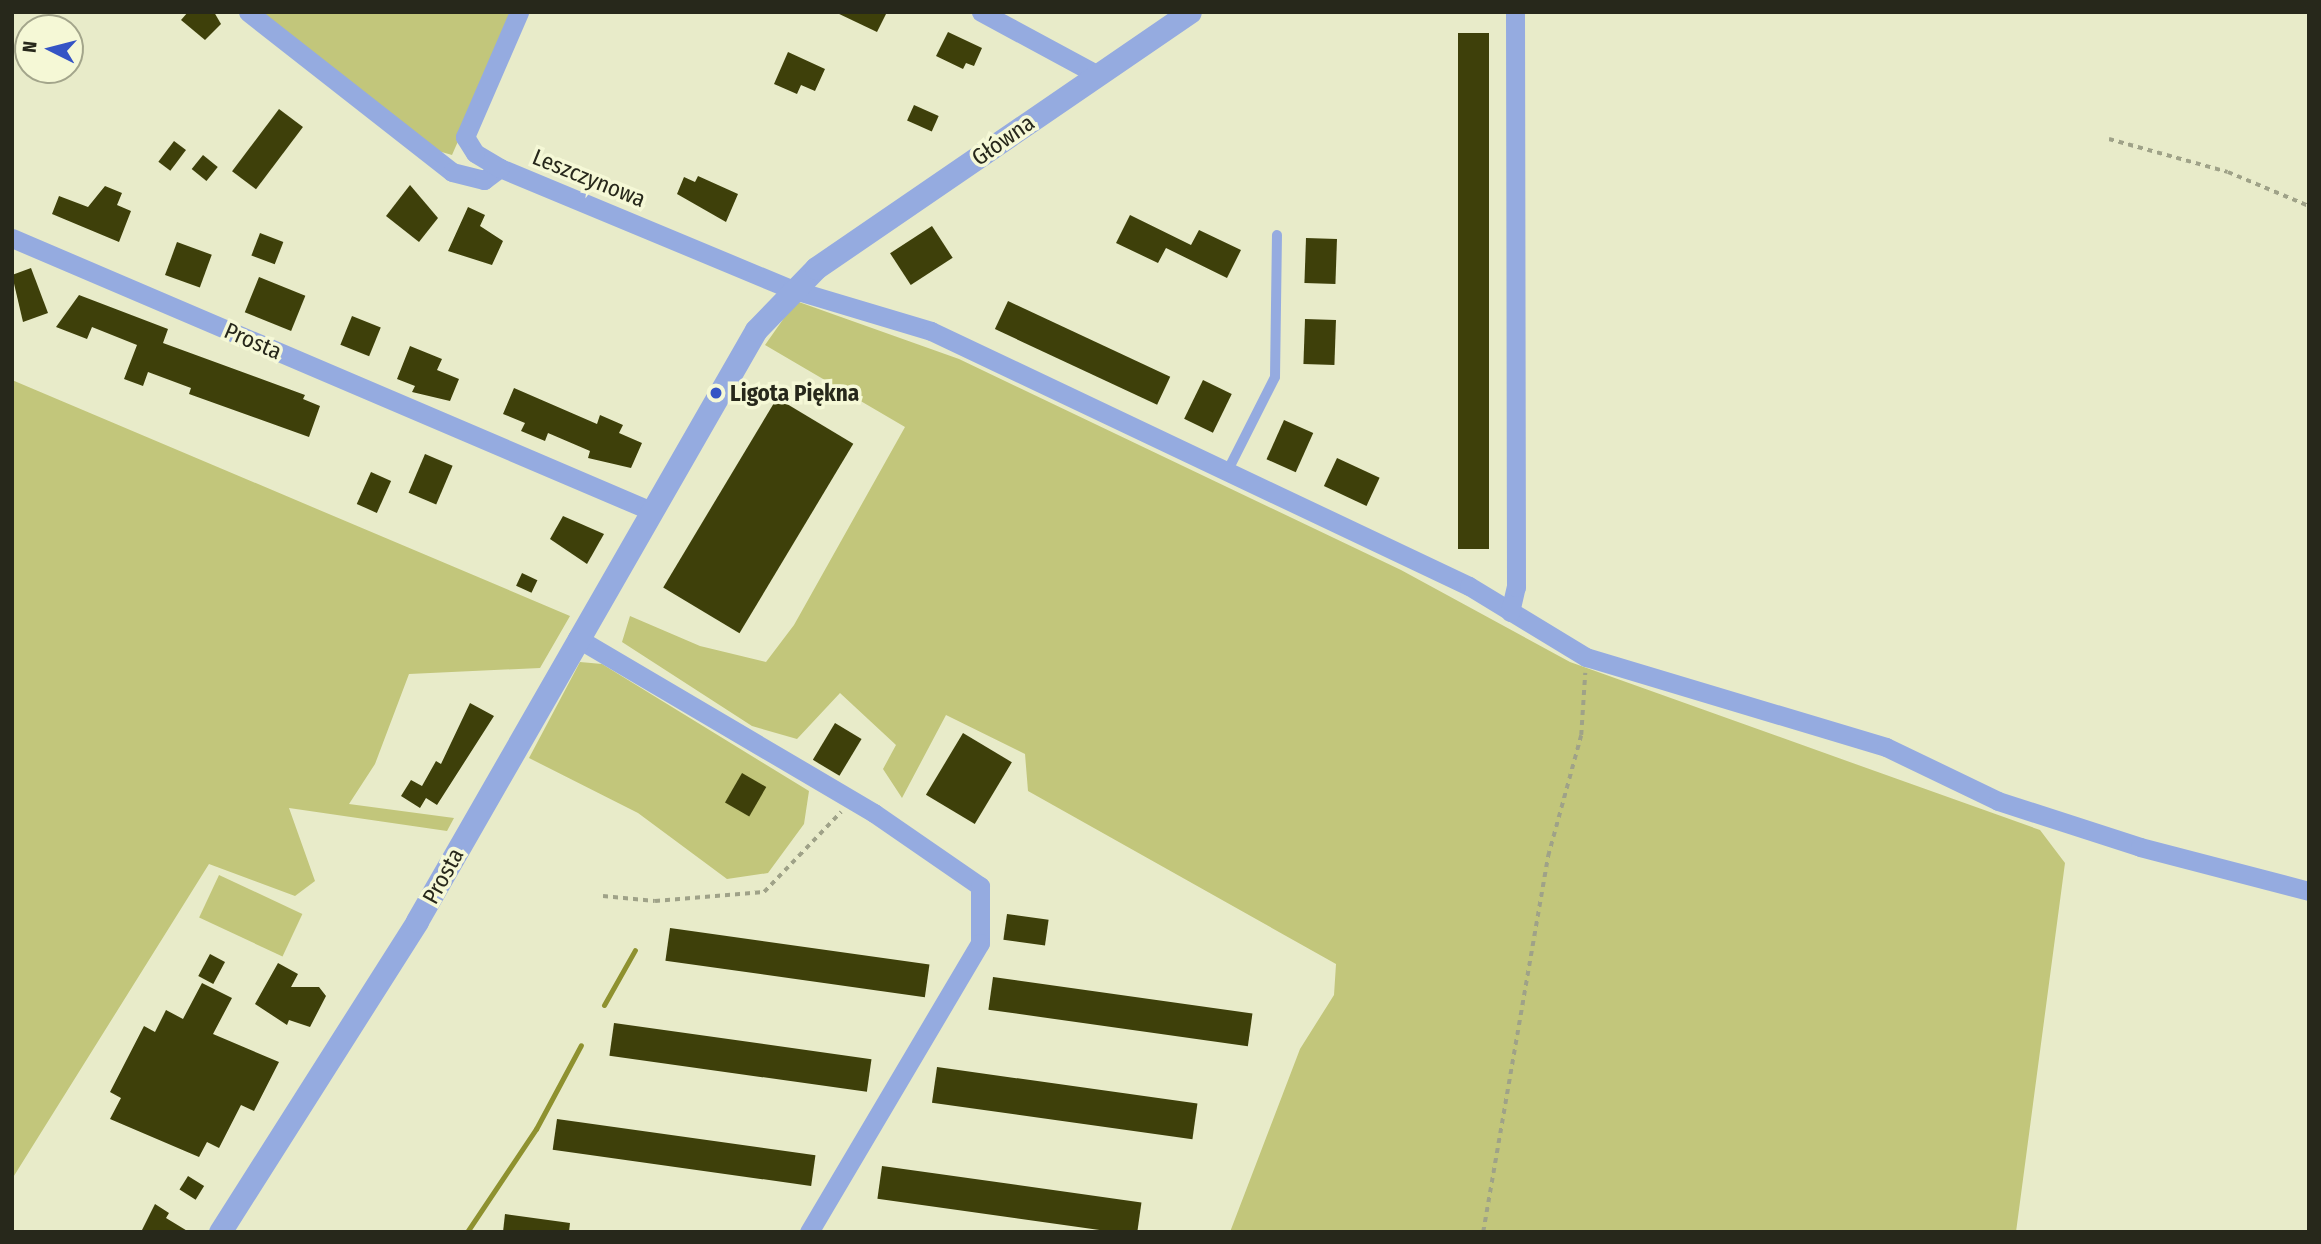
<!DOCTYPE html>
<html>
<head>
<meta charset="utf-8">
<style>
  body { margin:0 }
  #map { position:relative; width:2321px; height:1244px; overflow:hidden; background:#e8ebc9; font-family:"Fira Sans Condensed",sans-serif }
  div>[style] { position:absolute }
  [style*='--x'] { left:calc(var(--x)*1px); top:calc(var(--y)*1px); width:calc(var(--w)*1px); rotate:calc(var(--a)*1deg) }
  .green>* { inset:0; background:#c2c67b; transform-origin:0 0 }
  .stream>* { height:5px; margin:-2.5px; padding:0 2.5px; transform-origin:2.5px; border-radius:2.5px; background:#8e912f }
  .building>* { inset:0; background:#3e400a; transform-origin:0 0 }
  .path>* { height:3.5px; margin-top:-1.75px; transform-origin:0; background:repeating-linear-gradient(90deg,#9fa288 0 5px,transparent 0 10px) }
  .service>* { height:10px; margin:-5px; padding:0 5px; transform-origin:5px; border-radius:5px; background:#95abe0 }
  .minor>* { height:19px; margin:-9.5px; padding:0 9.5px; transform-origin:9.5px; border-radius:9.5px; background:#95abe0 }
  .tertiary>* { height:23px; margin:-11.5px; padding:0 11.5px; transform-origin:11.5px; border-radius:11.5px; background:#95abe0 }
  .dots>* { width:19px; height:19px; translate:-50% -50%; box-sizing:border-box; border:4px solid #f5f8d6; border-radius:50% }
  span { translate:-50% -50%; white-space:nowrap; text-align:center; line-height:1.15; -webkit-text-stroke:7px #f5f8d6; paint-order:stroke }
  .street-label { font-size:23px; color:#27281b }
  .poi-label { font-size:23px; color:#27281b; font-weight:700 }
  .left { translate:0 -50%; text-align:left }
  .frame { position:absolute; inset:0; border:14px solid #27281b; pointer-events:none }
  .north { position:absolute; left:14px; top:14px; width:70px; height:70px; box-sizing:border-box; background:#f5f8d6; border:2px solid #a3a58b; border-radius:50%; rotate:276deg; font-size:19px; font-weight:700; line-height:28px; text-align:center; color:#27281b }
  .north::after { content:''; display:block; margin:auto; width:24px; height:32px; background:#3454c5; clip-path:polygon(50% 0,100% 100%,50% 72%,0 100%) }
</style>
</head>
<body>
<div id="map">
  <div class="green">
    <div style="clip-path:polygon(249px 12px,515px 12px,452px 155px,428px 148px)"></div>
    <div style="clip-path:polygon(796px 301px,959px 359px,1401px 570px,1570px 662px,2040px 830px,2065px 863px,2016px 1232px,1230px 1232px,1300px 1049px,1334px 995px,1336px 964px,1028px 791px,1025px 754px,946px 715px,902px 798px,883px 769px,896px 745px,840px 693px,797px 739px,752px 726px,622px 642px,630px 616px,700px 646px,766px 662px,794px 625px,905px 427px,765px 345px)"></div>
    <div style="clip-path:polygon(12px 380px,570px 616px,540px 668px,409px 674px,375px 764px,349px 804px,454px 818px,447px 831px,289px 808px,315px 881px,295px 896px,209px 864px,12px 1179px)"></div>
    <div style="clip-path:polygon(580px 662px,602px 664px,809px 791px,804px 824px,768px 873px,727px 879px,638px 813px,529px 758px)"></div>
    <div style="left:219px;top:875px;width:92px;height:47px;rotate:25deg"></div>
  </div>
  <div class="stream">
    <div style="--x:604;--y:1005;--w:63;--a:-60.6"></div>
    <div style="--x:467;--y:1232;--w:124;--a:-56.2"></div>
    <div style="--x:536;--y:1129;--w:95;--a:-61.8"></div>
  </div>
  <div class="building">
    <div style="clip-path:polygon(188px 12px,214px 12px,221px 24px,205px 40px,181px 20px)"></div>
    <div style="clip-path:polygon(835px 12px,887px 12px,877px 32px)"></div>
    <div style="clip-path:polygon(948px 32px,982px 48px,974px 66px,966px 63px,963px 69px,936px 56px)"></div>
    <div style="left:1458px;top:33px;width:31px;height:516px"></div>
    <div style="clip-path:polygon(788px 52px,825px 69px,815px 91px,801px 85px,797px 94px,774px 84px)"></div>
    <div style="left:914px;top:105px;width:27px;height:17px;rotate:24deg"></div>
    <div style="left:279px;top:109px;width:30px;height:78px;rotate:37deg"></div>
    <div style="left:174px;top:141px;width:15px;height:26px;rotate:37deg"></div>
    <div style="left:203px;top:155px;width:19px;height:18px;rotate:39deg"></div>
    <div style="clip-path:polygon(698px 176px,738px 194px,726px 222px,677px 194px,684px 177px,695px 182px)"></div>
    <div style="clip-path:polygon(410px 185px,438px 218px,419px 242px,386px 216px)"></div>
    <div style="clip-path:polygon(105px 186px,122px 193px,117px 205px,131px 211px,119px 242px,52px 214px,59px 196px,88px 207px)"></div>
    <div style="clip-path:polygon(468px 207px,485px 215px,480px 226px,503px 241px,492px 265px,448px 251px)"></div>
    <div style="clip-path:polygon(1130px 215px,1191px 245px,1199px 230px,1241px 250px,1227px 278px,1166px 248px,1158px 263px,1116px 243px)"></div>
    <div style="left:932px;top:226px;width:38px;height:50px;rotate:57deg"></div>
    <div style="left:260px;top:233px;width:25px;height:24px;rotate:21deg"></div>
    <div style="left:1306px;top:238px;width:31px;height:45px;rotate:2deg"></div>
    <div style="left:177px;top:242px;width:37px;height:35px;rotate:20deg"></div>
    <div style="clip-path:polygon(31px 268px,48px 313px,23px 322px,12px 275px)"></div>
    <div style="left:259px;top:277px;width:50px;height:38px;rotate:22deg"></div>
    <div style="clip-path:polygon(79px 295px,168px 329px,163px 343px,305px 395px,303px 399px,320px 406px,309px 437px,189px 394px,191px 388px,148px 372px,143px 386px,124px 379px,137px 345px,92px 327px,87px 339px,56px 327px)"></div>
    <div style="left:1008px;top:301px;width:179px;height:31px;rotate:25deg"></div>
    <div style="left:352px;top:316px;width:31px;height:31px;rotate:22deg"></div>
    <div style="left:1305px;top:319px;width:31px;height:45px;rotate:2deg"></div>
    <div style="clip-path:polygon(410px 346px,442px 359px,437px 370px,459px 379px,450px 401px,412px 392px,415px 386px,397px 379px)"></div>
    <div style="left:1203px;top:380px;width:32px;height:43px;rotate:26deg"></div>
    <div style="clip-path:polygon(514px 388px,597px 424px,600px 415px,623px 425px,619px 433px,642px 443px,631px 468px,588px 458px,590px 451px,548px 433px,545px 441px,521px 431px,525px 423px,503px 414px)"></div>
    <div style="left:777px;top:398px;width:89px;height:221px;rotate:31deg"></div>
    <div style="left:1284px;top:420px;width:32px;height:43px;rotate:24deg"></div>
    <div style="left:425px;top:454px;width:30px;height:42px;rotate:23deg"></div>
    <div style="left:1337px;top:458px;width:47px;height:31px;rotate:25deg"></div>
    <div style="left:371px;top:472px;width:22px;height:35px;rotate:24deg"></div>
    <div style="clip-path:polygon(563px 516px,604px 534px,587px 564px,550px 539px)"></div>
    <div style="left:522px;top:573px;width:17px;height:14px;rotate:25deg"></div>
    <div style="clip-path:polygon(470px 703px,494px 716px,437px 805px,426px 798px,420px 808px,401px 796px,411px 780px,422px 786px,436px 761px,441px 764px)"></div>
    <div style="left:835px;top:723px;width:31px;height:43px;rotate:31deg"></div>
    <div style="left:963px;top:733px;width:57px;height:72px;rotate:31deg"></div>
    <div style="left:742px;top:773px;width:28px;height:34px;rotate:30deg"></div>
    <div style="left:1007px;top:914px;width:42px;height:26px;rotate:8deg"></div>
    <div style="left:670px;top:928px;width:262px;height:33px;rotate:8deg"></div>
    <div style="left:210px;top:954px;width:17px;height:25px;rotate:28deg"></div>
    <div style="clip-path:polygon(278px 963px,298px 974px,291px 987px,319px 987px,326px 996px,310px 1027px,289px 1020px,287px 1025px,255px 1004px)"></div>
    <div style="left:993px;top:977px;width:262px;height:33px;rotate:8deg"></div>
    <div style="clip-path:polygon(202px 983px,232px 998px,213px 1034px,279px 1062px,254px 1111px,241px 1105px,219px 1148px,207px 1142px,199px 1157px,110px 1119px,121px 1098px,110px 1092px,144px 1026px,155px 1032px,166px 1010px,183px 1019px)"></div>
    <div style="left:614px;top:1023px;width:260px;height:33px;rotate:8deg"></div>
    <div style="left:937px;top:1067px;width:263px;height:36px;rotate:8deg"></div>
    <div style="left:557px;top:1119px;width:261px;height:31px;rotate:8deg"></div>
    <div style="left:882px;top:1166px;width:262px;height:33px;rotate:8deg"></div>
    <div style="left:188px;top:1176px;width:19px;height:16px;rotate:32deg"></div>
    <div style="clip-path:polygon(155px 1204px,169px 1213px,166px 1218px,189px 1232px,141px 1232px)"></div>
    <div style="clip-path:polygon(505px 1214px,570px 1223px,569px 1232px,503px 1232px)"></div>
  </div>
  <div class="path">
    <div style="--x:2109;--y:139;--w:123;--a:15.5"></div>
    <div style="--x:2228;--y:172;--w:88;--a:22.8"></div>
    <div style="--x:603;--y:896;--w:52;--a:5.5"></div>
    <div style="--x:655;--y:901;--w:109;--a:-4.7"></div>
    <div style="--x:764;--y:892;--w:111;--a:-46.1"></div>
    <div style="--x:1483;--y:1232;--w:382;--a:-80.2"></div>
    <div style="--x:1548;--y:856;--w:125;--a:-74.7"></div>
    <div style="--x:1581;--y:735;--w:62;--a:-86.3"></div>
  </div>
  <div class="service">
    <div style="--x:1227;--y:472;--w:106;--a:-63.2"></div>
    <div style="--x:1275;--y:377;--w:142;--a:-89.2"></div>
  </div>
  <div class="minor">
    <div style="--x:248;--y:12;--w:259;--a:38.1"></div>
    <div style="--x:452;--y:172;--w:33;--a:14"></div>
    <div style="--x:484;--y:180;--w:20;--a:-37"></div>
    <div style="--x:500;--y:168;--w:315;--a:22.6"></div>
    <div style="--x:791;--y:289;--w:146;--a:16.7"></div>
    <div style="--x:931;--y:331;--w:595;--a:25.36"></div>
    <div style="--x:1469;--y:586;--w:137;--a:31.3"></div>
    <div style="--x:1586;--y:657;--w:313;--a:16.7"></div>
    <div style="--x:1886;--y:747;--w:124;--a:25.7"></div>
    <div style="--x:1998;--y:801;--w:149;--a:17.9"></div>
    <div style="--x:2140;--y:847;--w:175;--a:14.6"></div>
    <div style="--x:981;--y:12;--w:133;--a:28.3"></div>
    <div style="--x:500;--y:168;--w:29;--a:-149"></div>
    <div style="--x:475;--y:153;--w:19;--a:-122"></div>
    <div style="--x:465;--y:137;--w:136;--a:-66.6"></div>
    <div style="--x:12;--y:238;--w:693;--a:23.12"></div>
    <div style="--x:1510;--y:612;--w:26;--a:-77"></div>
    <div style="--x:1516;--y:587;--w:575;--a:-90.1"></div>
    <div style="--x:577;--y:638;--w:345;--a:30.5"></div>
    <div style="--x:874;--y:813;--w:129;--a:34.6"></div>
    <div style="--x:980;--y:886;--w:57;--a:90"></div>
    <div style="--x:980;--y:943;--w:336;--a:120.6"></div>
  </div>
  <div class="tertiary">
    <div style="--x:220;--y:1232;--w:368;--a:-57.6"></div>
    <div style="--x:417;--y:921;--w:681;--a:-60.16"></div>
    <div style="--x:756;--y:330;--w:86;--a:-45.9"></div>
    <div style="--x:816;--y:268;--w:453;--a:-34.4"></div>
  </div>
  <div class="dots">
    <div style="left:716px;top:393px;background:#3454c5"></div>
  </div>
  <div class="street-label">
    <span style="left:1003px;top:140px;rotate:-35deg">Główna</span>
    <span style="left:589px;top:178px;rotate:22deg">Leszczynowa</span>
    <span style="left:253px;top:341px;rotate:23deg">Prosta</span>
    <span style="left:443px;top:876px;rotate:-61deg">Prosta</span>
  </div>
  <div class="poi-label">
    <span class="left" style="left:730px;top:393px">Ligota Piękna</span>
  </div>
  <div class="frame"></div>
  <div class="north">N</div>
</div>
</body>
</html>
